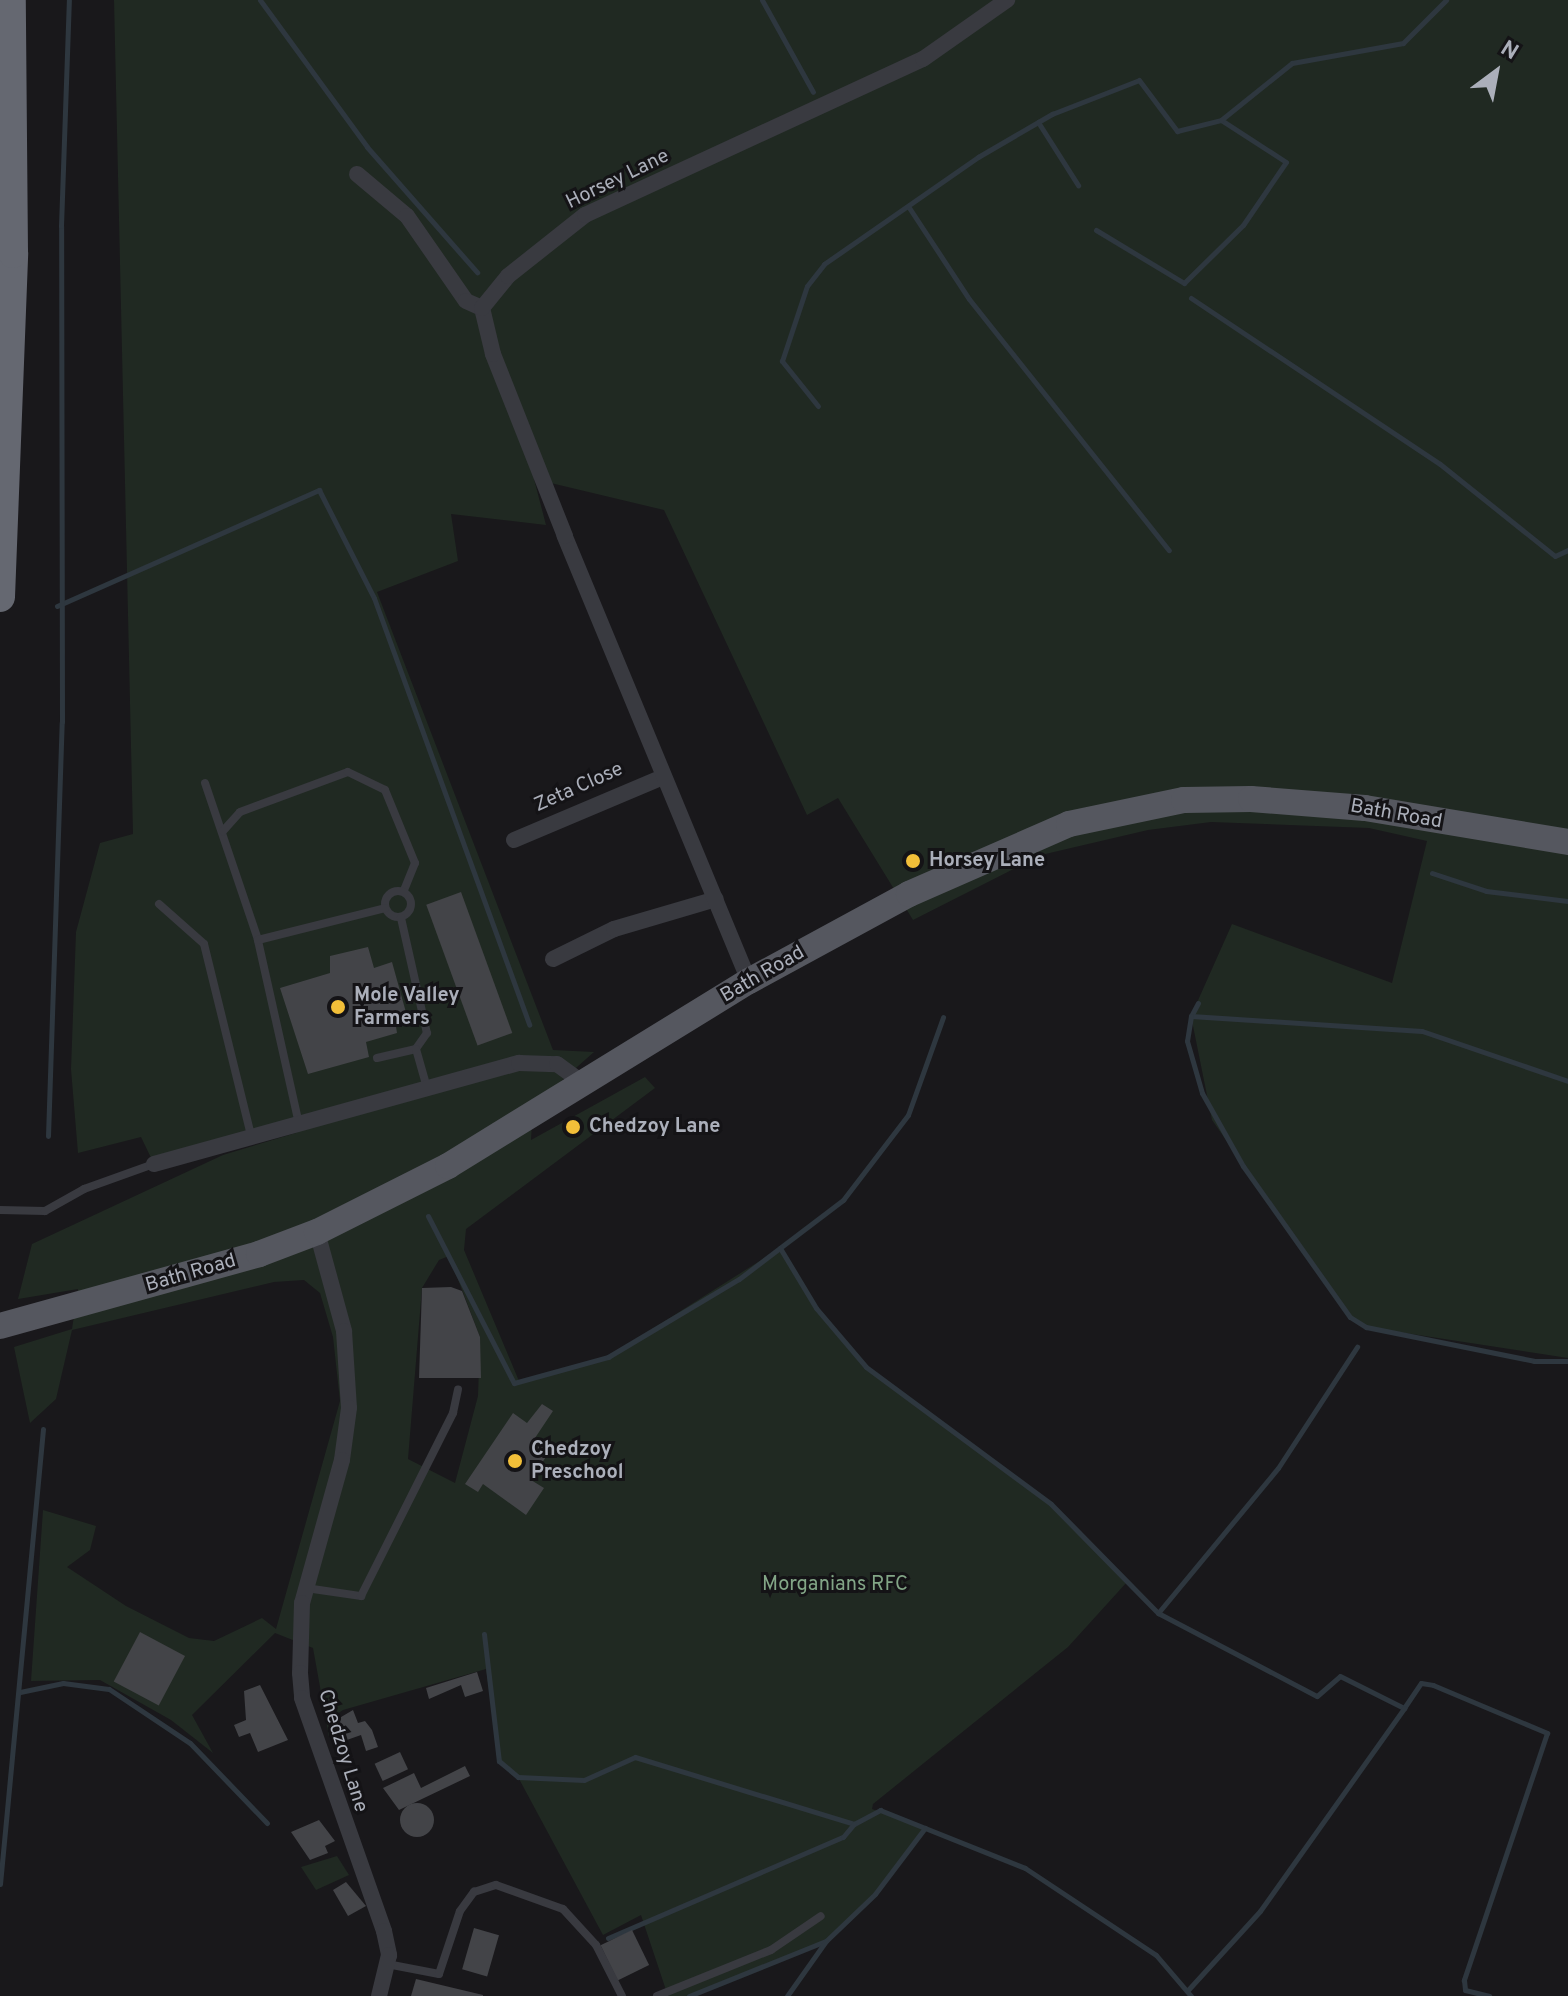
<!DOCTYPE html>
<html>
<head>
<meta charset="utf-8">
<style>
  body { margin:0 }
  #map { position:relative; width:1568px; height:1996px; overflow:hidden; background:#19181b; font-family:Overpass,sans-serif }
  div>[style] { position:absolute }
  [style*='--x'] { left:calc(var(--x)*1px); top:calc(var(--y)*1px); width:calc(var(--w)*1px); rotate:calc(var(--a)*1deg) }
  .green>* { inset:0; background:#202922 }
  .stream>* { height:5px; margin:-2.5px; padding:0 2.5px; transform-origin:2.5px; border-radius:2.5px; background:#2e373f }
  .building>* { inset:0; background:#434448; transform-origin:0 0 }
  .round { border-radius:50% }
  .service>* { height:8px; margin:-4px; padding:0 4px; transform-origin:4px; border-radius:4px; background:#393a40 }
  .service>.ring { margin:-4px; padding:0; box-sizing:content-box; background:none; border:8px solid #393a40; border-radius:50% }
  .minor>* { height:16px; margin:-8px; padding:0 8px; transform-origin:8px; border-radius:8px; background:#393a40 }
  .primary>* { height:26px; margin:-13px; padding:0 13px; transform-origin:13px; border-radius:13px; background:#55575f }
  .motorway>* { height:30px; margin:-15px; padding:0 15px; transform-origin:15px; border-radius:15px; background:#656871 }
  .dots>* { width:22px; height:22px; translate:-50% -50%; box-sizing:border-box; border:4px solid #141316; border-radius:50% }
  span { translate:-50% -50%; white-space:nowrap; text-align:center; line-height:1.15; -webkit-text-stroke:6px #141316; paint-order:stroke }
  .street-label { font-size:20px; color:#abafba }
  .poi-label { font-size:20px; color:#abafba; font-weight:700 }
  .left { translate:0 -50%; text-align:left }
  .park-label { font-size:20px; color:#82a586 }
  .north { position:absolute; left:1456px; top:32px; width:80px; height:80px; -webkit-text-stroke:6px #141316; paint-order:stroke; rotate:32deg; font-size:22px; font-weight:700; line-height:32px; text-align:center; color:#abafba }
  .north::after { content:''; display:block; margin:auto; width:28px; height:36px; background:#abafba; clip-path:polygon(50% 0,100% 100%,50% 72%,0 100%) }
</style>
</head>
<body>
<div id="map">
  <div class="green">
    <div style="clip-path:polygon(evenodd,114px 0,1568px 0,1568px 1358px,1366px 1327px,1350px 1317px,1212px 1120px,1191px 1016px,1232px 924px,1392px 983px,1427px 841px,1369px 828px,1211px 822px,1148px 830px,1041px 855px,913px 920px,838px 798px,807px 815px,664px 510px,534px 479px,546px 525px,451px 514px,458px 561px,377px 592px,553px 1050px,594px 1052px,533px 1106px,531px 1140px,645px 1077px,655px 1088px,466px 1229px,464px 1250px,519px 1381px,608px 1357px,780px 1248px,816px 1308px,866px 1367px,1051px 1504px,1127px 1582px,1068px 1647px,873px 1804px,872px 1809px,925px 1828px,875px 1894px,826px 1941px,689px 1996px,668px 1996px,641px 1915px,603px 1935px,518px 1777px,499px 1761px,486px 1669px,343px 1710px,331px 1718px,329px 1737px,313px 1648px,275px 1633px,192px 1715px,213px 1753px,171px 1720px,100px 1680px,31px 1681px,43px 1510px,96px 1526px,90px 1550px,67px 1567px,126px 1606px,189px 1638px,214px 1641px,262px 1618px,276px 1629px,340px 1401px,333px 1337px,320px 1293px,304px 1280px,274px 1282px,72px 1330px,56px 1399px,30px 1423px,14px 1347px,72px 1329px,78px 1289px,18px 1299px,32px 1244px,223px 1155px,299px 1132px,154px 1164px,141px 1137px,78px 1153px,71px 1069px,76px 932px,100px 843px,133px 834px,114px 0,449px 1256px,480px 1337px,478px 1396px,455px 1483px,408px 1459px,422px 1288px,439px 1260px,449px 1256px)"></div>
    <div style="clip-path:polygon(337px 1856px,349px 1875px,316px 1890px,301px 1867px)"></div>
  </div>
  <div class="stream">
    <div style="--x:260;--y:0;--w:182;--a:53.9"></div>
    <div style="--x:367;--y:147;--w:167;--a:48.7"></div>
    <div style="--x:762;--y:0;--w:105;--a:61"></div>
    <div style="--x:1038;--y:122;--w:75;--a:57.6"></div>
    <div style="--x:908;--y:206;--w:111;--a:56.7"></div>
    <div style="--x:969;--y:299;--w:321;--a:51.5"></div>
    <div style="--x:1096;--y:230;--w:103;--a:31.1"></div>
    <div style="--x:1184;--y:283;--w:83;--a:-44.5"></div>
    <div style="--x:1243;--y:225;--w:76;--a:-55.7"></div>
    <div style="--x:1286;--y:162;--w:77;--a:-147.1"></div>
    <div style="--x:1191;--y:298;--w:299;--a:33.7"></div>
    <div style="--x:1440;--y:464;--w:147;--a:38.7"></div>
    <div style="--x:1555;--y:556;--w:14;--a:-25"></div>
    <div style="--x:818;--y:406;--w:58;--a:-128.7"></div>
    <div style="--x:782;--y:361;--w:79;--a:-71.6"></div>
    <div style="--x:807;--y:286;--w:28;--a:-52"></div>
    <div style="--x:824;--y:264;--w:188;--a:-34.8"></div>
    <div style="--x:978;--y:157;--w:86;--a:-30.2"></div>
    <div style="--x:1052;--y:114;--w:93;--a:-21.3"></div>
    <div style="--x:1139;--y:80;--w:64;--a:53.3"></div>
    <div style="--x:1177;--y:131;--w:45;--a:-14"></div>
    <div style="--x:1221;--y:120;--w:91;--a:-38.8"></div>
    <div style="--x:1292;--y:63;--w:113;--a:-10.2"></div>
    <div style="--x:1403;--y:43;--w:61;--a:-45"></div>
    <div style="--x:57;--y:606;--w:287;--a:-23.9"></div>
    <div style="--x:319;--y:490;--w:121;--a:63"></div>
    <div style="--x:374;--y:598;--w:454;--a:70"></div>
    <div style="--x:1432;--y:873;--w:57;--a:18.4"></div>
    <div style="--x:1486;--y:891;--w:83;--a:7"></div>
    <div style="--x:1198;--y:1003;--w:15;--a:118"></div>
    <div style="--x:1191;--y:1016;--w:231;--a:3.7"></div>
    <div style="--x:1422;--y:1031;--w:154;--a:18.9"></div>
    <div style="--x:1191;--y:1016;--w:25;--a:99"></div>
    <div style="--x:1187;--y:1041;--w:54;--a:73.9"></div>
    <div style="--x:1202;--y:1093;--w:84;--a:60.7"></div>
    <div style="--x:1243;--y:1166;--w:185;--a:54.7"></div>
    <div style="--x:1350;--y:1317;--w:19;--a:32"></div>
    <div style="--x:1366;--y:1327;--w:171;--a:11.4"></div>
    <div style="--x:1534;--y:1361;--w:34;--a:0"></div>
    <div style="--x:48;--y:1136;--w:414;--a:-88.1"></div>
    <div style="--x:62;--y:722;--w:496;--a:-90.1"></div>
    <div style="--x:61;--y:226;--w:226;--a:-88"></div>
    <div style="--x:428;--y:1216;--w:188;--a:62.8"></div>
    <div style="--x:514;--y:1383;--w:98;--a:-15.5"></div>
    <div style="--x:608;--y:1357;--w:152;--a:-30.8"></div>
    <div style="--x:739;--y:1279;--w:131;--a:-37.2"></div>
    <div style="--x:843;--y:1200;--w:107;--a:-52.6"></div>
    <div style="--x:908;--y:1115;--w:104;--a:-70.3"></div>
    <div style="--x:780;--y:1248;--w:70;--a:59"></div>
    <div style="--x:816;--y:1308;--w:77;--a:49.7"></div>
    <div style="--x:866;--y:1367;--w:230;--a:36.5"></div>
    <div style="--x:1051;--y:1504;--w:153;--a:45.5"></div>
    <div style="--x:1158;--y:1613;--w:179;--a:27.6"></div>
    <div style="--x:1317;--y:1696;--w:30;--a:-41"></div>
    <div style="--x:1340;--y:1676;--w:72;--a:26.6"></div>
    <div style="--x:1404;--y:1708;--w:30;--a:-56"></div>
    <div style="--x:1421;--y:1683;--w:12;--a:9"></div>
    <div style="--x:1433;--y:1685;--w:124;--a:22.8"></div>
    <div style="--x:1547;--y:1733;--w:261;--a:108.6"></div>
    <div style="--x:1464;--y:1980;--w:10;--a:84"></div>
    <div style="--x:1465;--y:1990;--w:25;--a:14"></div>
    <div style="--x:1158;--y:1613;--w:188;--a:-50.4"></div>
    <div style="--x:1278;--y:1468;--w:145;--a:-56.9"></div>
    <div style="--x:484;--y:1634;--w:128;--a:83.3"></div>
    <div style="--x:499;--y:1761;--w:25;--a:40"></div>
    <div style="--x:518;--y:1777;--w:66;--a:2.6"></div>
    <div style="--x:584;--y:1780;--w:56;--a:-24.3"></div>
    <div style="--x:635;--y:1757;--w:229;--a:17"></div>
    <div style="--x:854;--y:1824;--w:30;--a:-28"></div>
    <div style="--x:880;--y:1810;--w:156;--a:21.8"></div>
    <div style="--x:1025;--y:1868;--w:157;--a:33.6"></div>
    <div style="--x:1156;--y:1955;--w:54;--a:49.5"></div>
    <div style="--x:20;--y:1692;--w:44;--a:-11.8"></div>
    <div style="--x:63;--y:1683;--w:46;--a:7.4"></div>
    <div style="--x:109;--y:1689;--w:97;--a:33.7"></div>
    <div style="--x:190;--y:1743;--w:111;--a:46.1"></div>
    <div style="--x:0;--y:1884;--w:457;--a:-84.6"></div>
    <div style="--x:608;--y:1938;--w:256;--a:-23.3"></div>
    <div style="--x:843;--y:1837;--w:17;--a:-50"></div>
    <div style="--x:1187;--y:1991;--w:108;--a:-47.6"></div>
    <div style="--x:1260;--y:1911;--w:249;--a:-54.6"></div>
    <div style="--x:689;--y:1996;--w:148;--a:-21.9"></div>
    <div style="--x:826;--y:1941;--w:68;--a:-43.8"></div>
    <div style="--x:875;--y:1894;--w:83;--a:-52.9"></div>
    <div style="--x:787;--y:1996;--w:67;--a:-54.7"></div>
  </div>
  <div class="building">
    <div style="left:461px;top:892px;width:150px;height:37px;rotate:70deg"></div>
    <div style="clip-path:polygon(368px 947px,374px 968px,392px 962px,407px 1016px,395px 1020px,397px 1033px,366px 1042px,369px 1057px,308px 1074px,280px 988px,330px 973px,330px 956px)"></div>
    <div style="clip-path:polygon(451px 1287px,462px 1291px,480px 1337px,481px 1378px,419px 1378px,422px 1288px)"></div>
    <div style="clip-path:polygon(542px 1404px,553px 1411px,535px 1438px,551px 1449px,531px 1480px,544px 1488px,526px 1515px,483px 1484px,478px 1492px,465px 1484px,513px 1413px,527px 1423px)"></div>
    <div style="left:140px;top:1632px;width:51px;height:56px;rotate:28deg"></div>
    <div style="clip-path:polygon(477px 1672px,483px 1691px,465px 1697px,461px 1685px,429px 1699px,426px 1688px)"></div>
    <div style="clip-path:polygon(260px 1685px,288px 1740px,258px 1752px,250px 1733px,239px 1737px,234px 1725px,246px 1720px,244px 1691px)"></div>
    <div style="clip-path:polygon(353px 1710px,358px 1723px,365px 1721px,372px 1730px,378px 1747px,366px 1751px,361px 1735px,344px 1741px,336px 1720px)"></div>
    <div style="left:400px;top:1752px;width:19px;height:28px;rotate:65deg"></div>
    <div style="clip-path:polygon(465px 1766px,470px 1776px,399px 1810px,383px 1788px,414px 1773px,421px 1788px)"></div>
    <div class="round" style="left:400px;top:1803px;width:34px;height:34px"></div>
    <div style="clip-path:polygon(319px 1820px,335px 1841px,325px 1846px,328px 1853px,310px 1860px,291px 1832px)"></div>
    <div style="clip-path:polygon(346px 1882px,366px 1906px,348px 1916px,333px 1890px)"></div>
    <div style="left:474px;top:1928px;width:26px;height:43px;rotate:16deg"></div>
    <div style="left:632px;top:1930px;width:39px;height:35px;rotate:64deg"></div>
    <div style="clip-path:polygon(416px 1979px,483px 1995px,483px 1996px,411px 1996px)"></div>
  </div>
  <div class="service">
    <div style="--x:205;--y:783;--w:166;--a:71.3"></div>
    <div style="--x:223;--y:831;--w:25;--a:-48"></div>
    <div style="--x:240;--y:812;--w:115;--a:-20.3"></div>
    <div style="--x:348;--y:772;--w:41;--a:25.9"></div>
    <div style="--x:385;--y:790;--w:79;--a:67.7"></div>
    <div style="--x:415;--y:863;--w:31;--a:112"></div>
    <div class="ring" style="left:385px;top:891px;width:18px;height:18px"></div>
    <div style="--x:159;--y:904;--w:60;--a:41.6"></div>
    <div style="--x:204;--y:944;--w:198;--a:76.2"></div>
    <div style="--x:401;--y:918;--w:118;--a:77.3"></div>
    <div style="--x:427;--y:1033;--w:19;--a:125"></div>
    <div style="--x:377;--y:1058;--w:40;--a:-13"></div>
    <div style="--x:416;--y:1049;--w:41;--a:74.2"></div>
    <div style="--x:299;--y:1124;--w:189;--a:-102.6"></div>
    <div style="--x:258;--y:940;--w:131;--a:-14.1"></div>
    <div style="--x:0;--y:1210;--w:45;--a:1.3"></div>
    <div style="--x:45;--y:1211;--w:45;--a:-29.4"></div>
    <div style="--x:84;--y:1189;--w:74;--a:-19.7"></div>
    <div style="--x:306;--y:1588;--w:56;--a:8.3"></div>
    <div style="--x:361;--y:1596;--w:205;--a:-63.3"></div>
    <div style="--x:453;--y:1413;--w:24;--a:-78"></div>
    <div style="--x:387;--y:1964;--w:53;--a:10.9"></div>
    <div style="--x:439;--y:1974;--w:66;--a:-71.6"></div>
    <div style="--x:460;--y:1911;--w:24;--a:-54"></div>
    <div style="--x:474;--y:1892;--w:23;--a:-18"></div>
    <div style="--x:496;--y:1885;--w:71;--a:19.7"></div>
    <div style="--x:563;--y:1909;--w:49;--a:47.5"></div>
    <div style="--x:596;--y:1945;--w:57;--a:63"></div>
    <div style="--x:657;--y:1996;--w:123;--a:-22"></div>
    <div style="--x:771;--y:1950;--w:60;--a:-34.2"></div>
  </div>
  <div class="minor">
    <div style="--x:357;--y:174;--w:65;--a:40"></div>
    <div style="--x:407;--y:216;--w:103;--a:55.2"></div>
    <div style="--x:466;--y:301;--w:17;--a:24"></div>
    <div style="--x:514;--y:840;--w:162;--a:-22.9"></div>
    <div style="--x:553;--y:959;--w:68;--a:-26.2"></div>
    <div style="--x:614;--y:929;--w:106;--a:-16.4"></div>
    <div style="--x:749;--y:981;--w:482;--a:-112.5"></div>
    <div style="--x:565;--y:536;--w:196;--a:-111.6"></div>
    <div style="--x:493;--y:354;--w:47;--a:-103.4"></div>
    <div style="--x:482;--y:308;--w:41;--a:-50.9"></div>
    <div style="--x:508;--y:276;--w:98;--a:-38.4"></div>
    <div style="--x:585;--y:215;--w:372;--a:-24.8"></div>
    <div style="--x:923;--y:59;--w:103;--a:-35.1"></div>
    <div style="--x:154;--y:1164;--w:379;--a:-15.5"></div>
    <div style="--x:519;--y:1063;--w:38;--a:2"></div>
    <div style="--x:557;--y:1064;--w:36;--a:36"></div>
    <div style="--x:317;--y:1232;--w:103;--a:74.7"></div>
    <div style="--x:344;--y:1331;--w:77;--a:86.3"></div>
    <div style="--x:349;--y:1408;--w:52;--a:97.7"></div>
    <div style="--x:342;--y:1460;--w:148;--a:105.6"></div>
    <div style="--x:302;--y:1603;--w:70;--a:91.6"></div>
    <div style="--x:300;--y:1673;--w:25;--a:85"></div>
    <div style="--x:302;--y:1698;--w:247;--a:70.6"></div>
    <div style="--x:384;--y:1931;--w:25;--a:78"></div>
    <div style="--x:389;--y:1955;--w:42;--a:103.7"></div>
  </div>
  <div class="primary">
    <div style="--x:0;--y:1326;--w:269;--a:-15.5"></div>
    <div style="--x:259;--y:1254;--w:62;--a:-20.8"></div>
    <div style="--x:317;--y:1232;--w:147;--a:-26.7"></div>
    <div style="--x:448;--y:1166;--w:353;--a:-31.6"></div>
    <div style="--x:749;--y:981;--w:182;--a:-28.5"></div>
    <div style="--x:909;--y:894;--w:175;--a:-23.6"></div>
    <div style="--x:1069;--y:824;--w:117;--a:-11.8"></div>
    <div style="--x:1184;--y:800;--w:67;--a:-0.9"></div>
    <div style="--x:1251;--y:799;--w:114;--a:4.5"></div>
    <div style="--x:1365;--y:808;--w:206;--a:9.5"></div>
  </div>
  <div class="motorway">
    <div style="--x:0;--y:597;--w:344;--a:-87.8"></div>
    <div style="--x:13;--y:253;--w:253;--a:-90.5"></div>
  </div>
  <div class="dots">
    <div style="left:913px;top:861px;background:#f2bf39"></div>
    <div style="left:338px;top:1007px;background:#f2bf39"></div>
    <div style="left:573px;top:1127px;background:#f2bf39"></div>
    <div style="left:515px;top:1461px;background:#f2bf39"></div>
  </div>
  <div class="street-label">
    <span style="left:618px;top:180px;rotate:-26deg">Horsey Lane</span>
    <span style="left:579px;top:788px;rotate:-24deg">Zeta Close</span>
    <span style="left:1396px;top:815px;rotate:10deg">Bath Road</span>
    <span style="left:763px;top:975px;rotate:-30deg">Bath Road</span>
    <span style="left:191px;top:1274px;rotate:-16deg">Bath Road</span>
    <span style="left:342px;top:1751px;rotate:73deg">Chedzoy Lane</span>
  </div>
  <div class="poi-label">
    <span class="left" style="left:929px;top:861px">Horsey Lane</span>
    <span class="left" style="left:354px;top:1008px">Mole Valley<br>Farmers</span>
    <span class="left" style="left:589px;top:1127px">Chedzoy Lane</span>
    <span class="left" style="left:531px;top:1462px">Chedzoy<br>Preschool</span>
  </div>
  <div class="park-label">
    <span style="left:835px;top:1585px">Morganians RFC</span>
  </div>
  <div class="north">N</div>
</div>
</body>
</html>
